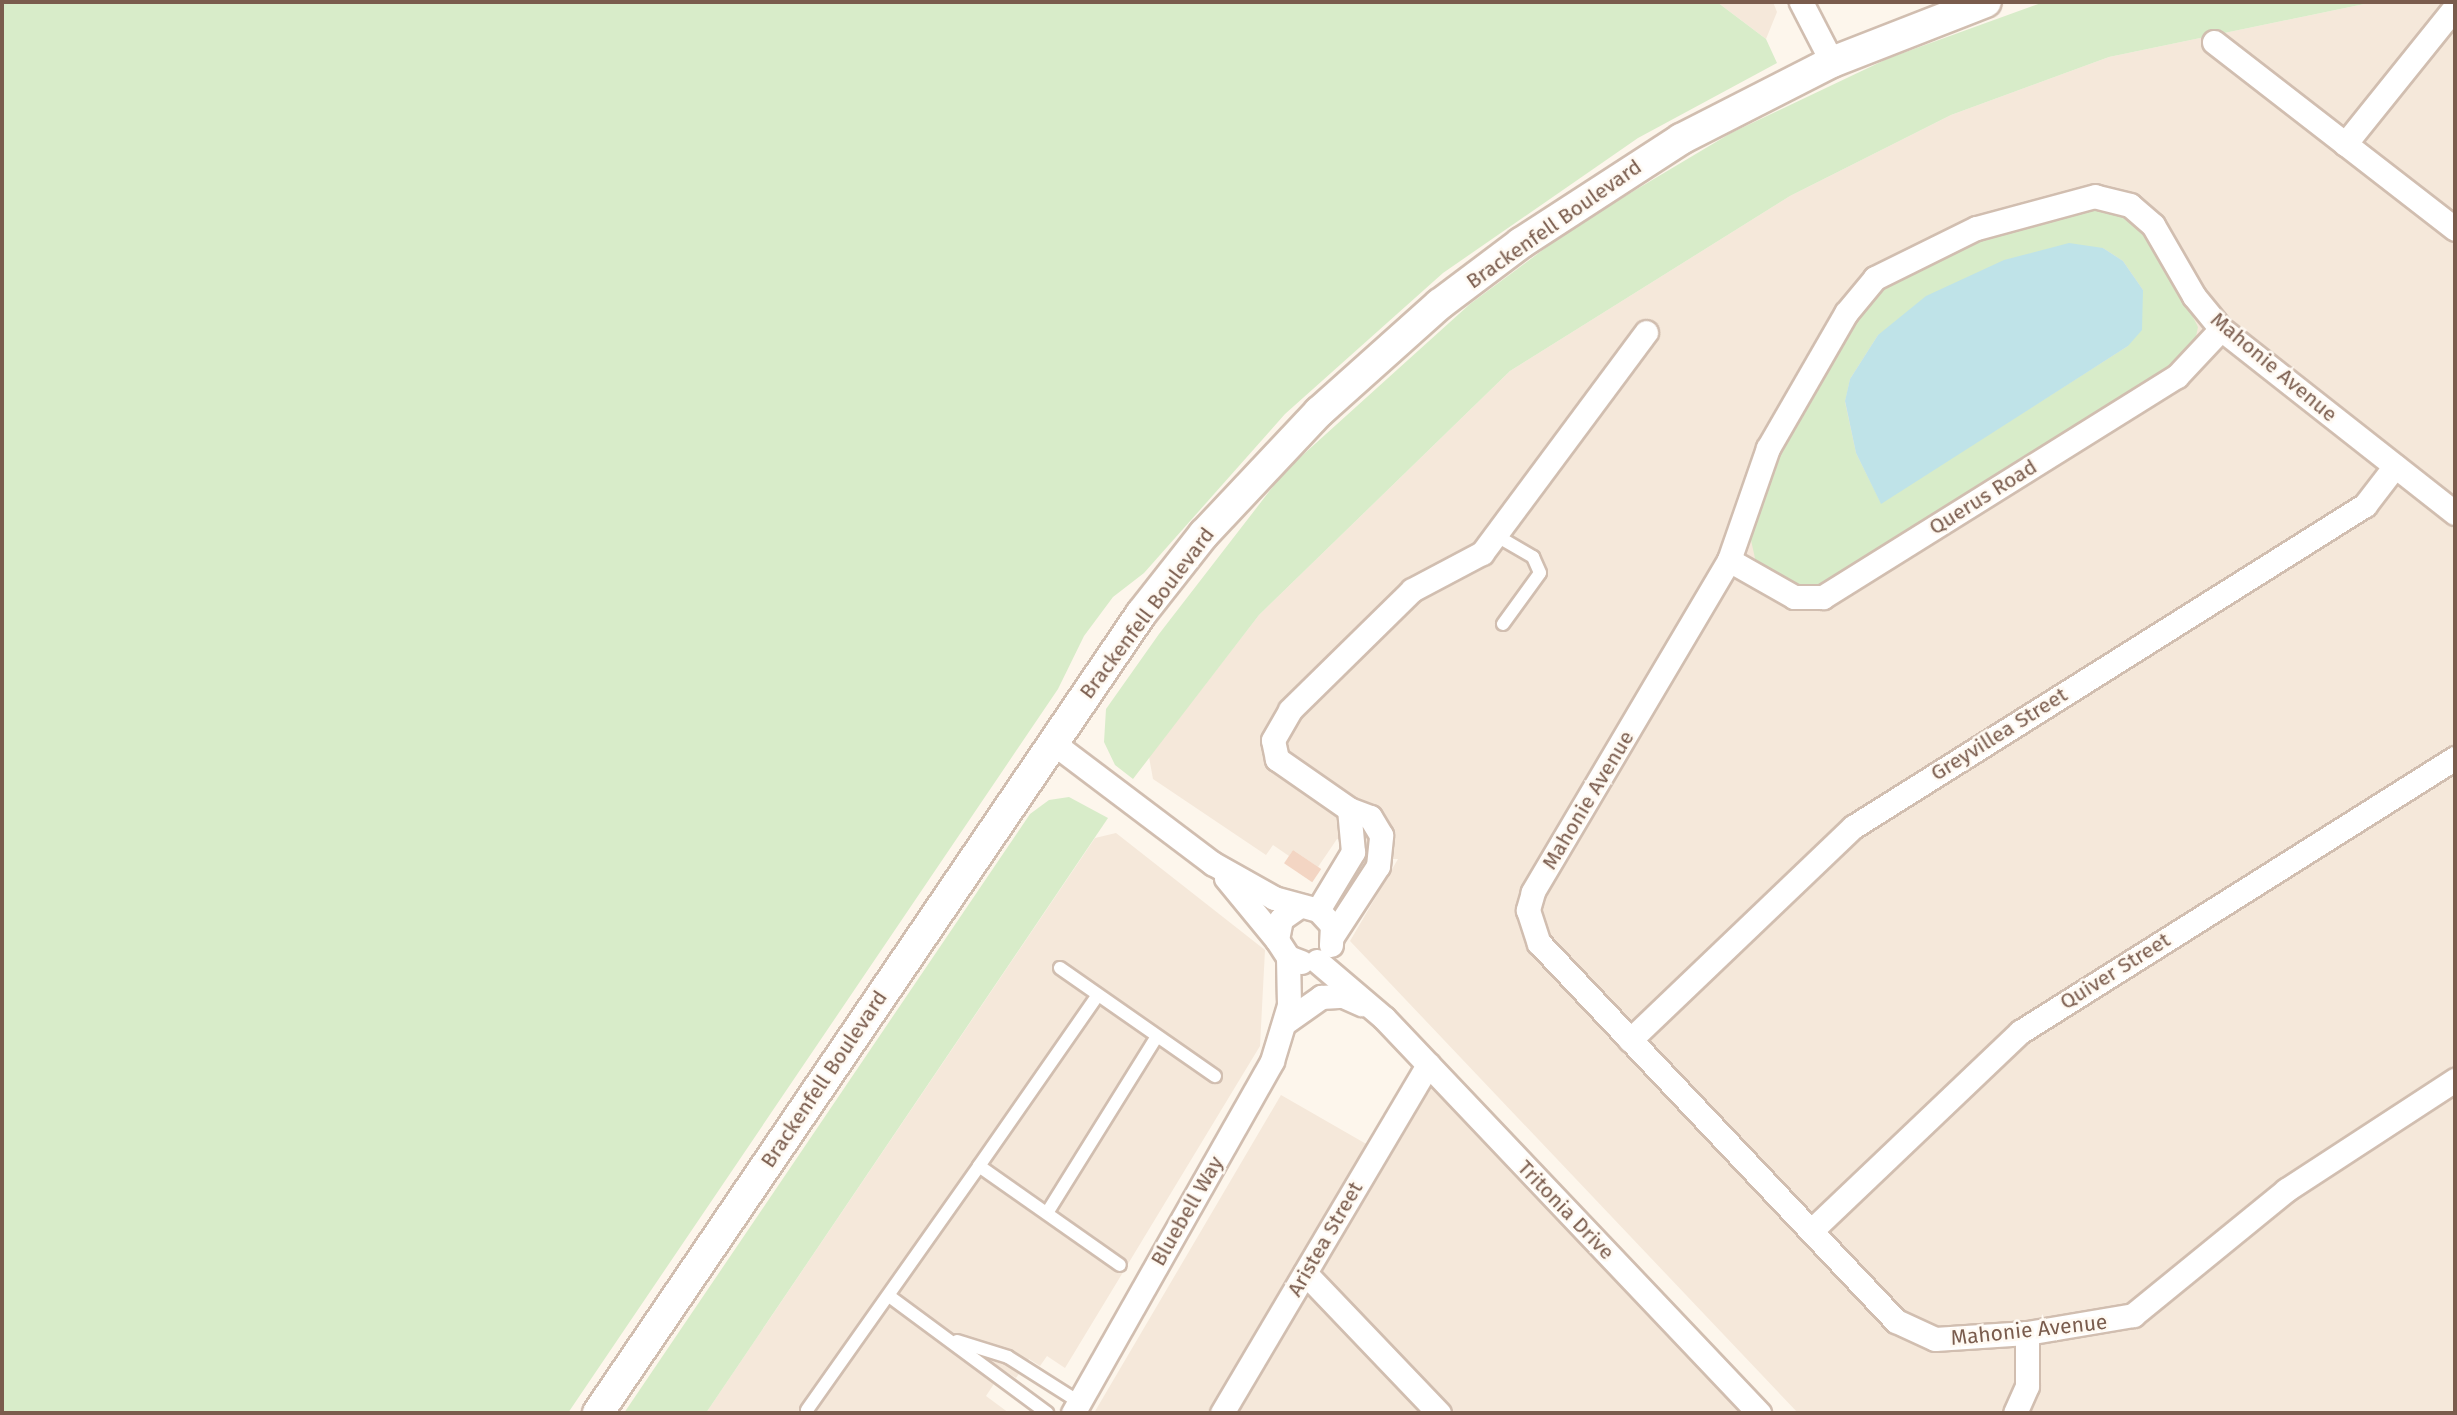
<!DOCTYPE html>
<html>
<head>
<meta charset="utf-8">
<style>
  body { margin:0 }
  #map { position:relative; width:2457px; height:1415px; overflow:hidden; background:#fdf6ec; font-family:"Fira Sans",sans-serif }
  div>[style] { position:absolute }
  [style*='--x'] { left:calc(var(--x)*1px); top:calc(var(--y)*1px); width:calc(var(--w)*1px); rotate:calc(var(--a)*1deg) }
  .residential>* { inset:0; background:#f5e8da }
  .green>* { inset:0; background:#d8ecc9 }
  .water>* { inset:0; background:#bfe3e8 }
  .building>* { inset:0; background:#f3d5c3; transform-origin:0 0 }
  .roads { filter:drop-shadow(2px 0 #d1beb0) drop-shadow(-2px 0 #d1beb0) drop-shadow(0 2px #d1beb0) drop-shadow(0 -2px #d1beb0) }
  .service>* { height:12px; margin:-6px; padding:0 6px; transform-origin:6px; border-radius:6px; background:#fff }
  .minor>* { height:23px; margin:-11.5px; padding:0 11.5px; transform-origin:11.5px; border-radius:11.5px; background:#fff }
  .tertiary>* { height:30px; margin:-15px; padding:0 15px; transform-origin:15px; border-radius:15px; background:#fff }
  span { translate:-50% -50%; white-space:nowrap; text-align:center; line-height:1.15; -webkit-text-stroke:5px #fffaf3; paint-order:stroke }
  .street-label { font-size:21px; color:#7a5c4d }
  .frame { position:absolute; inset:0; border:4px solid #7a5c4d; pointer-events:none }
</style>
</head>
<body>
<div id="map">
  <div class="residential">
    <div style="clip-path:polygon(1717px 2px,1773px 2px,1777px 12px,1766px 39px)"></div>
    <div style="clip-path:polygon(2374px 2px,2455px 2px,2455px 1413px,1798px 1413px,1350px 941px,1398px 859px,1364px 859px,1366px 842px,1337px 839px,1318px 867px,1293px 850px,1289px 856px,1273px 845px,1266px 855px,1153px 779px,1149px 757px,1259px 615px,1510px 371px,1790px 196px,1951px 115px,2109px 57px)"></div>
    <div style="clip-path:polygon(1116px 833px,1265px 950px,1260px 1046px,1065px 1368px,1047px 1356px,1040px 1366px,1029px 1359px,1016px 1378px,1003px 1370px,986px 1396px,1009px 1413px,706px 1413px,1095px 838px)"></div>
    <div style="clip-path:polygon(1425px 1065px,1757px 1413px,1094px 1413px,1281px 1095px,1375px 1149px)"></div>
  </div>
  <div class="green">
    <div style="clip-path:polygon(2px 2px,1717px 2px,1766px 39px,1777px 63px,1638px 138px,1443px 273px,1285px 414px,1144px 573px,1113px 597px,1084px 636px,1058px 689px,568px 1413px,2px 1413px)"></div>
    <div style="clip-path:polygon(2044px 2px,2374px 2px,2109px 57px,1951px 115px,1790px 196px,1510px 371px,1259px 615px,1133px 779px,1115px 765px,1104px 742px,1106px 709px,1159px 634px,1285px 471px,1470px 304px,1575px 226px,1731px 133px,1889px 58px)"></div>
    <div style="clip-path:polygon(evenodd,2093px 207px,2120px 215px,2140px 229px,2169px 270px,2198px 327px,2194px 346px,2182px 359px,1819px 588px,1799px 589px,1756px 563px,1751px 540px,1767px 472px,1874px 291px,1980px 237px,2093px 207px,2103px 248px,2123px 261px,2143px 290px,2128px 346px,1881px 503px,1856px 453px,1845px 402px,1850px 379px,1878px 335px,2103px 248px)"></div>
    <div style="clip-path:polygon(1069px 797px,1108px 818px,706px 1413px,624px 1413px,1030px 814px,1049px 800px)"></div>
  </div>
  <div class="water">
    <div style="clip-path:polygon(2069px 243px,2103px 248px,2123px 261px,2143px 290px,2142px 330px,2128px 346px,1881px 504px,1856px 453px,1845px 401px,1850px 379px,1878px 335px,1926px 296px,2004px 260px)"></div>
  </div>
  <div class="building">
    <div style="left:1293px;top:850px;width:34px;height:16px;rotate:34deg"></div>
  </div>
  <div class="roads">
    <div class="service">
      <div style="--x:1497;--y:536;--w:42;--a:30.3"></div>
      <div style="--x:1533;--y:557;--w:17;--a:66"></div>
      <div style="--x:1540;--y:573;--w:63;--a:126"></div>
      <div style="--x:1060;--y:968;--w:189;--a:34.9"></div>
      <div style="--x:979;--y:1166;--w:208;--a:-55.2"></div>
      <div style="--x:1047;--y:1213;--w:208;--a:-58.1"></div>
      <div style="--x:889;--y:1296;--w:197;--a:36.5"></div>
      <div style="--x:957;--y:1341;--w:53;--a:17.4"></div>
      <div style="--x:1008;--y:1357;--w:84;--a:32.4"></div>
      <div style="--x:807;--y:1410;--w:299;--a:-54.8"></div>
      <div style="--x:979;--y:1166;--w:172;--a:35.1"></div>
    </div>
    <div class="minor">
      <div style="--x:1801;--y:2;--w:68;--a:62.7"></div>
      <div style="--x:2214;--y:42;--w:305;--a:37.8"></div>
      <div style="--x:2345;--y:144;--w:169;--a:-51.2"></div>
      <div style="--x:2455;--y:513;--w:298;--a:-141.8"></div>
      <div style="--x:2221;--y:329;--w:43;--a:-129.3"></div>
      <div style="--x:2194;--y:296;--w:82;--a:-120"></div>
      <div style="--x:2153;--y:225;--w:30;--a:-139"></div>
      <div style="--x:2130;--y:205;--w:36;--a:-166"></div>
      <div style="--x:2095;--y:196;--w:123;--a:164.9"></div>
      <div style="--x:1976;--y:228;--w:113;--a:153.7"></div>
      <div style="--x:1875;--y:278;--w:45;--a:129.6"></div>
      <div style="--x:1846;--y:313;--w:156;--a:120"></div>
      <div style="--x:1768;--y:448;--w:119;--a:109.2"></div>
      <div style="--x:1729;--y:560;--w:386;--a:120.6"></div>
      <div style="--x:1533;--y:892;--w:19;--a:106"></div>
      <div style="--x:1528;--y:910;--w:35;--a:72"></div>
      <div style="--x:1539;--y:943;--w:520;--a:46.64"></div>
      <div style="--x:1896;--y:1321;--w:43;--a:24.8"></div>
      <div style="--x:1935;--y:1339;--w:92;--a:-3.7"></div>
      <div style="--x:2027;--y:1333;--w:108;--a:-9.6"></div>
      <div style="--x:2133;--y:1315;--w:198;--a:-39.2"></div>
      <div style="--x:2286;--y:1190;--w:202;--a:-33.1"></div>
      <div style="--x:1729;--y:560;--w:75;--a:29.6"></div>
      <div style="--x:1794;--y:597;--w:29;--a:0"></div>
      <div style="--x:1823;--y:597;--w:417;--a:-32"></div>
      <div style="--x:2177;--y:376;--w:64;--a:-46.9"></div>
      <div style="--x:1052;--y:742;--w:201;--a:37.1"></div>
      <div style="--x:1212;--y:863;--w:71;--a:29.4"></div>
      <div style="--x:1274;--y:898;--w:46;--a:15.3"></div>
      <div style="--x:1318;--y:910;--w:21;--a:47"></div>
      <div style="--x:1332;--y:925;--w:20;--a:93"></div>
      <div style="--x:1226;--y:878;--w:80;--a:50.6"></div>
      <div style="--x:1298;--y:907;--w:21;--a:145"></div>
      <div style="--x:1281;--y:919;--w:21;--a:101"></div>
      <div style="--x:1277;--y:940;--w:20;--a:57"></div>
      <div style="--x:1288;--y:957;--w:14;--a:21"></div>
      <div style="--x:1318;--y:910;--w:68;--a:-58.9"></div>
      <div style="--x:1353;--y:852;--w:43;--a:-95.3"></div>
      <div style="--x:1333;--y:935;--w:82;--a:-56.9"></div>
      <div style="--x:1378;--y:866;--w:31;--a:-84"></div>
      <div style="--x:1381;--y:835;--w:21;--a:-121"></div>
      <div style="--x:1370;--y:817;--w:22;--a:-159"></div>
      <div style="--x:1349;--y:809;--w:88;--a:-145.2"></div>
      <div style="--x:1277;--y:759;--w:19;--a:-102"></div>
      <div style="--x:1273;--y:740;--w:34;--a:-60"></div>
      <div style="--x:1290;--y:710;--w:171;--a:-44.5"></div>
      <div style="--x:1412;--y:590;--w:79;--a:-27.9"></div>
      <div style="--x:1482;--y:553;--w:275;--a:-53.4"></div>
      <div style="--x:1317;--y:961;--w:88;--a:40.4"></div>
      <div style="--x:1384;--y:1018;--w:545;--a:46.49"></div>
      <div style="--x:1287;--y:1021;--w:42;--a:-35.2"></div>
      <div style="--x:1321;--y:997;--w:22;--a:-3"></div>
      <div style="--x:1343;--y:996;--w:20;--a:24"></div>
      <div style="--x:1630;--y:1040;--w:308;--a:-43.7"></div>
      <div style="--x:1853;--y:827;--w:605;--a:-32.17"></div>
      <div style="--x:2365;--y:505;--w:49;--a:-52.4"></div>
      <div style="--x:1811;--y:1231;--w:289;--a:-43.6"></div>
      <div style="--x:2020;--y:1032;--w:514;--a:-32.21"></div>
      <div style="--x:1305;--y:1273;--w:194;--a:46.3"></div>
      <div style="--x:1073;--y:1413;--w:404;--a:-60.5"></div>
      <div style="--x:1272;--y:1061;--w:59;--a:-73.1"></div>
      <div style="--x:1289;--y:1005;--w:48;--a:-91.2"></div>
      <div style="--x:1222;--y:1413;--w:405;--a:-59.4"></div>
      <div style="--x:2015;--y:1413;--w:30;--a:-66"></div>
      <div style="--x:2027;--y:1386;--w:53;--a:-90"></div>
    </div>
    <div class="tertiary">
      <div style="--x:598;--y:1413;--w:966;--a:-55.8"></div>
      <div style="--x:1141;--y:614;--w:102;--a:-51.8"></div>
      <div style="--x:1204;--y:534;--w:168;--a:-46.7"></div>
      <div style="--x:1319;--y:412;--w:162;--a:-41.8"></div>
      <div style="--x:1440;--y:304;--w:101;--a:-37"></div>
      <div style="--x:1521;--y:243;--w:191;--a:-33"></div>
      <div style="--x:1681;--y:139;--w:169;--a:-27"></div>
      <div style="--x:1832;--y:62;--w:165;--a:-21.3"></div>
    </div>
  </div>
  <div class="street-label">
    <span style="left:1554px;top:224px;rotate:-35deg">Brackenfell Boulevard</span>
    <span style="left:2274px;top:367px;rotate:40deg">Mahonie Avenue</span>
    <span style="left:1983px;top:497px;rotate:-32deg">Querus Road</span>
    <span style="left:1147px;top:613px;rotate:-53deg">Brackenfell Boulevard</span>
    <span style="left:1999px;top:734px;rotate:-32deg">Greyvillea Street</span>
    <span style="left:1588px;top:800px;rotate:-59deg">Mahonie Avenue</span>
    <span style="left:2115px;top:971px;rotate:-32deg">Quiver Street</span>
    <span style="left:824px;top:1079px;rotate:-56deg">Brackenfell Boulevard</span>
    <span style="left:1566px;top:1210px;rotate:46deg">Tritonia Drive</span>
    <span style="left:1187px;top:1211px;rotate:-60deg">Bluebell Way</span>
    <span style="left:1325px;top:1239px;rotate:-60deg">Aristea Street</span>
    <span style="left:2029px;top:1330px;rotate:-6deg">Mahonie Avenue</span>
  </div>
  <div class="frame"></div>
</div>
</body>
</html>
